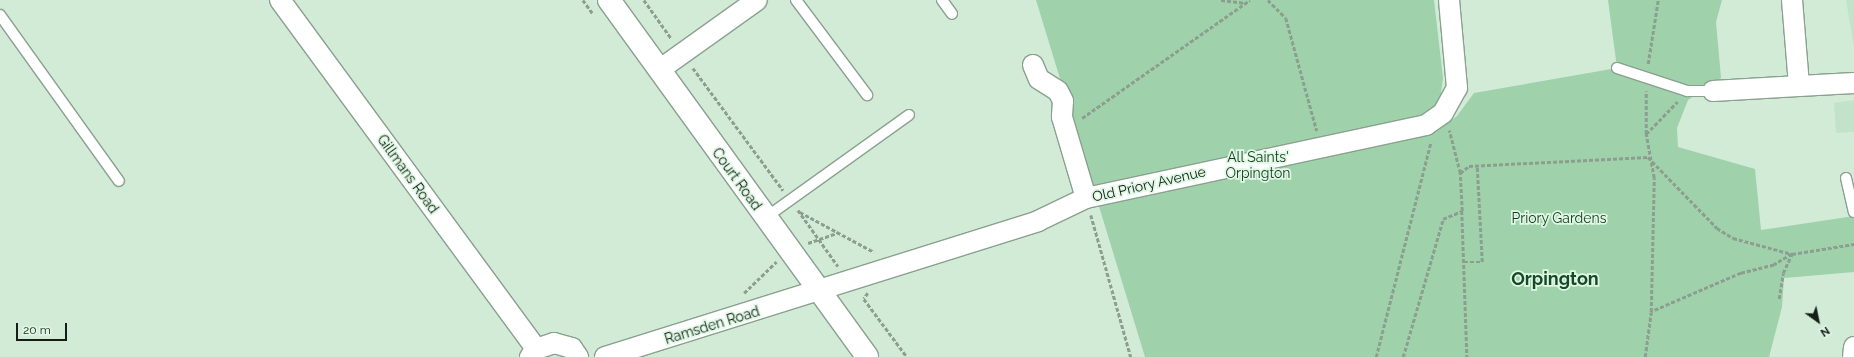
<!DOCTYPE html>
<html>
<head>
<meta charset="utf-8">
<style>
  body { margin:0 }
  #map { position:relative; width:1854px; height:357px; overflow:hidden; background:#d2ebd7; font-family:Raleway,sans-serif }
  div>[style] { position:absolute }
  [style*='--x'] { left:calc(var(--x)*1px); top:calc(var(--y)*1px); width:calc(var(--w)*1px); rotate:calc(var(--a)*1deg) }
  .built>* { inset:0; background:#c2e2c9 }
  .green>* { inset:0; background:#9fd1ab }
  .path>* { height:2.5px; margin-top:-1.25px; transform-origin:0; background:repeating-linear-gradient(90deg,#8c9f8f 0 4px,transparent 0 6px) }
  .roads { filter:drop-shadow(1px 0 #89a18e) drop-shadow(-1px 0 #89a18e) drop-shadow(0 1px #89a18e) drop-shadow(0 -1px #89a18e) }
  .lane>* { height:10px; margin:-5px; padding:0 5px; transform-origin:5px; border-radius:5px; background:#fff }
  .street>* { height:20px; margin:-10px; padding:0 10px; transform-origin:10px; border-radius:10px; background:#fff }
  .primary>* { height:22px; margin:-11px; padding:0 11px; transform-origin:11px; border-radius:11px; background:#fff }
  span { translate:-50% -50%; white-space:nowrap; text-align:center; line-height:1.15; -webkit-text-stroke:3.5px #dff8e4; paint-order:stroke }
  .park-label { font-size:14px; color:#153820 }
  .street-label { font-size:14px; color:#141d16 }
  .district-label { font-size:18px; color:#154927; font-weight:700 }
  .north { position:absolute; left:1798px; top:301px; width:40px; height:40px; -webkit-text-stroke:3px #dff8e4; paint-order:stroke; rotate:147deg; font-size:11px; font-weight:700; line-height:16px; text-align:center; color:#141d16 }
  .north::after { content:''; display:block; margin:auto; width:14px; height:18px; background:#141d16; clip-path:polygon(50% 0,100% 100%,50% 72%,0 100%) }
  .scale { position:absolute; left:16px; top:323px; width:51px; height:18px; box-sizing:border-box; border:2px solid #141d16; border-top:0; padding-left:5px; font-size:12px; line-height:14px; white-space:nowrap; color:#141d16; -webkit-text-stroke:3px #dff8e4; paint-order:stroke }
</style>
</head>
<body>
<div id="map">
  <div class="built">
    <div style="clip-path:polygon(1846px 0,1854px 0,1854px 47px)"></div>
    <div style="clip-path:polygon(1854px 100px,1854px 132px,1836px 133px,1834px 103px)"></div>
  </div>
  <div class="green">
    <div style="clip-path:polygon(1036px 0,1434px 0,1443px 78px,1436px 132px,1457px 116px,1474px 93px,1617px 68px,1608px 0,1722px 0,1716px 22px,1721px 78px,1688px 100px,1677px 128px,1678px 147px,1755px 169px,1761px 230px,1854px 216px,1854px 272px,1784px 278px,1782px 307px,1769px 357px,1145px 357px)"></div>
  </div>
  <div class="path">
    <div style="--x:583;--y:0;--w:17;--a:54"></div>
    <div style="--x:644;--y:0;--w:47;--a:54.6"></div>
    <div style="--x:1221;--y:0;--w:25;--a:7"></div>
    <div style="--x:1268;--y:0;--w:25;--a:45"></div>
    <div style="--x:1286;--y:18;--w:117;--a:74.7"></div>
    <div style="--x:1648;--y:64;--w:65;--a:-81.1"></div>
    <div style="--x:693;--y:68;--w:152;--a:53.6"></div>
    <div style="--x:1082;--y:118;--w:205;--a:-35.1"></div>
    <div style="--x:1646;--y:134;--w:45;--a:-45.9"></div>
    <div style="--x:1460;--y:173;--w:11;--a:-38"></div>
    <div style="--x:1469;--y:166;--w:179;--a:-2.9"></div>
    <div style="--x:1648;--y:157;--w:99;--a:45.8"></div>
    <div style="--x:1717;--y:228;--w:19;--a:32"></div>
    <div style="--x:1733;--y:238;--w:61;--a:15.2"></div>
    <div style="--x:1792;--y:254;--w:21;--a:149"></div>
    <div style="--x:1774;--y:265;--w:34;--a:166"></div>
    <div style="--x:1741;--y:273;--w:98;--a:156.6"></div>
    <div style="--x:798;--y:210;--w:69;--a:54.5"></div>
    <div style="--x:1462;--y:211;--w:146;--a:88"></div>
    <div style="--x:800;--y:212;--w:84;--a:28.4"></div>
    <div style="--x:1091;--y:215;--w:148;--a:74.3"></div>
    <div style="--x:808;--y:243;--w:31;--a:-19"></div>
    <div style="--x:1464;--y:262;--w:18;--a:0"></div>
    <div style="--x:1482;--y:262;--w:96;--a:-93"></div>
    <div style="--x:744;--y:293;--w:45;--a:-44.1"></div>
    <div style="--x:868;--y:293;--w:7;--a:124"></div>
    <div style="--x:864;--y:299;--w:72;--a:53.4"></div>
    <div style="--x:1779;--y:299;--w:26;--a:-81"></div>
    <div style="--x:1783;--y:273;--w:21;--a:-65"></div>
    <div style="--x:1792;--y:254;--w:63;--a:-9.2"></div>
    <div style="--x:1376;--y:357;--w:222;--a:-75.7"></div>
    <div style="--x:1403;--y:357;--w:144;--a:-73.8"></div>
    <div style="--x:1443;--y:219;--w:21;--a:-23"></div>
    <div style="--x:1462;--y:211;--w:38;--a:-93"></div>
    <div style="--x:1460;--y:173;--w:44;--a:-104.3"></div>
    <div style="--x:1645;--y:357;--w:45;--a:-82.4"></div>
    <div style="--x:1651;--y:312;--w:134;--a:-88.7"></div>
    <div style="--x:1654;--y:178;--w:45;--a:-100.3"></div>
    <div style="--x:1646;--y:134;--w:43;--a:-90"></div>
  </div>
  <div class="roads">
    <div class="lane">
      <div style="--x:796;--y:0;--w:119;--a:53.2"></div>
      <div style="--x:942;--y:0;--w:17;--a:54"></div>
      <div style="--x:0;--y:15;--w:204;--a:54.4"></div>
      <div style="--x:1617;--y:68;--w:74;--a:18.2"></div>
      <div style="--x:1687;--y:91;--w:26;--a:0"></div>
      <div style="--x:1846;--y:178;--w:35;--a:77"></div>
      <div style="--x:765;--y:218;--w:177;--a:-35.6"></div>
    </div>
    <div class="street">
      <div style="--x:280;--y:0;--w:433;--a:53.7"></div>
      <div style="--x:1792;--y:0;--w:86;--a:85.3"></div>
      <div style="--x:1799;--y:86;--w:55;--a:-3.1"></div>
      <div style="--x:1033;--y:65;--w:15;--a:67"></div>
      <div style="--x:1039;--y:79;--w:22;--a:32"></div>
      <div style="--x:1058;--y:91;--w:11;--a:63"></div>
      <div style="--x:1063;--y:101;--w:16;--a:94"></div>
      <div style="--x:1062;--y:117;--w:84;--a:73.5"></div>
      <div style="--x:659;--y:70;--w:120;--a:-35.5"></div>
      <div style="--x:1713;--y:91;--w:86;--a:-3.3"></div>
      <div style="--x:530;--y:357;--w:10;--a:-53"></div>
      <div style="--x:536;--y:349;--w:19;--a:-18"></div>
      <div style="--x:554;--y:343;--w:19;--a:16"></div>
      <div style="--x:572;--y:348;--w:11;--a:56"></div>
      <div style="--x:605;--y:357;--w:454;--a:-17.4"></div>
      <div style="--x:1038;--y:221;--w:53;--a:-25.6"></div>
      <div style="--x:1086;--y:198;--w:348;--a:-12.1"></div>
      <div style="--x:1426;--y:125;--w:21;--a:-35"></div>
      <div style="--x:1443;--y:113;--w:29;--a:-61"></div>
      <div style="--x:1457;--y:88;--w:88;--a:-95.2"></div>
      <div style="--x:1853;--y:357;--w:10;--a:-84"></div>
    </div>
    <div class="primary">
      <div style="--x:609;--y:0;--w:440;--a:54.1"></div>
    </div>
  </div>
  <div class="park-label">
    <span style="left:1258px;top:165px">All Saints'<br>Orpington</span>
    <span style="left:1559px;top:218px">Priory Gardens</span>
  </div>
  <div class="street-label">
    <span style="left:408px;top:174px;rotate:54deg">Gillmans Road</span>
    <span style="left:737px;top:179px;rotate:54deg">Court Road</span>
    <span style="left:1149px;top:184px;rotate:-13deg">Old Priory Avenue</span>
    <span style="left:712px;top:325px;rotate:-17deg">Ramsden Road</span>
  </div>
  <div class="district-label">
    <span style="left:1555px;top:279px">Orpington</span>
  </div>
  <div class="north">N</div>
  <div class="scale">20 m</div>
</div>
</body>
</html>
